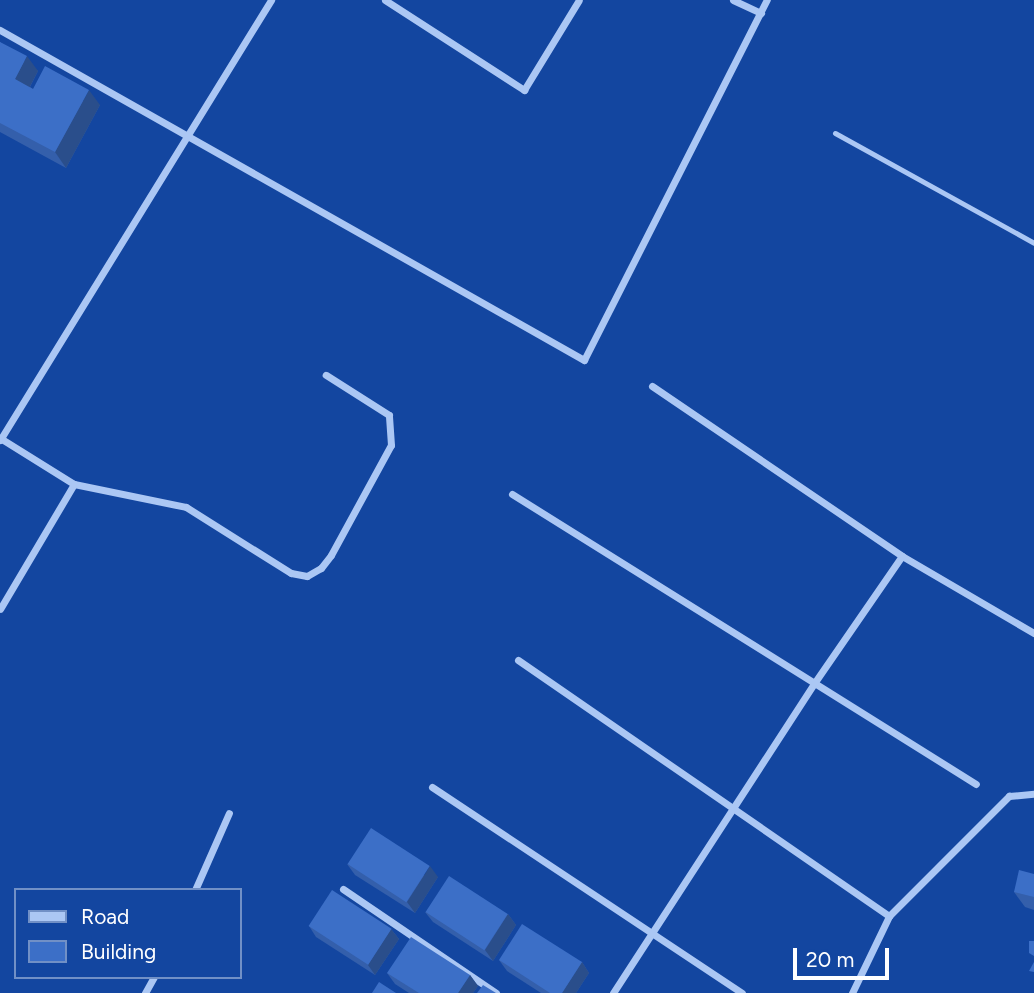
<!DOCTYPE html>
<html>
<head>
<meta charset="utf-8">
<style>
  body { margin:0 }
  #map { position:relative; width:1034px; height:993px; overflow:hidden; background:#1346a0; font-family:Figtree,sans-serif }
  div>[style] { position:absolute }
  [style*='--x'] { left:calc(var(--x)*1px); top:calc(var(--y)*1px); width:calc(var(--w)*1px); rotate:calc(var(--a)*1deg) }
  .service>* { height:5px; margin:-2.5px; padding:0 2.5px; transform-origin:2.5px; border-radius:2.5px; background:#abc7f4 }
  .minor>* { height:7px; margin:-3.5px; padding:0 3.5px; transform-origin:3.5px; border-radius:3.5px; background:#abc7f4 }
  .wall>* { inset:0; background:#345fab }
  .shaded-wall>* { inset:0; background:#2a4e8b }
  .building>* { inset:0; background:#3c6fc7; transform-origin:0 0 }
  span { translate:-50% -50%; white-space:nowrap; text-align:center; line-height:1.15; -webkit-text-stroke:5px #1346a0; paint-order:stroke }
  .legend { position:absolute; left:14px; top:888px; width:228px; height:91px; box-sizing:border-box; background:#1346a0; border:2px solid #7190c6; margin:0; padding:9px 12px; list-style:none; font-size:21px; color:#fff }
  .legend li { display:flex; align-items:center; gap:14px; height:35px }
  .legend b { width:35px; border:2px solid #7190c6 }
  .scale { position:absolute; left:793px; top:948px; width:96px; height:32px; box-sizing:border-box; border:4px solid #fff; border-top:0; padding-left:9px; font-size:21px; line-height:24px; white-space:nowrap; color:#fff; -webkit-text-stroke:5px #1346a0; paint-order:stroke }
</style>
</head>
<body>
<div id="map">
  <div class="service">
    <div style="--x:835;--y:133;--w:227;--a:28.9"></div>
  </div>
  <div class="minor">
    <div style="--x:385;--y:0;--w:166;--a:32.9"></div>
    <div style="--x:524;--y:90;--w:105;--a:-58.6"></div>
    <div style="--x:733;--y:0;--w:31;--a:25"></div>
    <div style="--x:0;--y:30;--w:671;--a:29.47"></div>
    <div style="--x:584;--y:360;--w:404;--a:-63.1"></div>
    <div style="--x:652;--y:386;--w:302;--a:34.2"></div>
    <div style="--x:0;--y:438;--w:87;--a:31.9"></div>
    <div style="--x:74;--y:484;--w:145;--a:120.6"></div>
    <div style="--x:0;--y:440;--w:517;--a:-58.37"></div>
    <div style="--x:74;--y:484;--w:114;--a:11.6"></div>
    <div style="--x:186;--y:507;--w:124;--a:32.2"></div>
    <div style="--x:291;--y:573;--w:16;--a:11"></div>
    <div style="--x:307;--y:576;--w:16;--a:-30"></div>
    <div style="--x:321;--y:568;--w:16;--a:-52"></div>
    <div style="--x:331;--y:555;--w:125;--a:-61.4"></div>
    <div style="--x:391;--y:445;--w:30;--a:-94"></div>
    <div style="--x:389;--y:415;--w:75;--a:-147.6"></div>
    <div style="--x:512;--y:494;--w:547;--a:32.01"></div>
    <div style="--x:518;--y:660;--w:451;--a:34.6"></div>
    <div style="--x:432;--y:787;--w:372;--a:33.6"></div>
    <div style="--x:343;--y:889;--w:185;--a:34.2"></div>
    <div style="--x:195;--y:890;--w:84;--a:-66.2"></div>
    <div style="--x:145;--y:993;--w:18;--a:-61"></div>
    <div style="--x:613;--y:993;--w:371;--a:-57"></div>
    <div style="--x:815;--y:682;--w:153;--a:-55.4"></div>
    <div style="--x:902;--y:556;--w:153;--a:30.3"></div>
    <div style="--x:852;--y:993;--w:85;--a:-64.3"></div>
    <div style="--x:889;--y:916;--w:170;--a:-45"></div>
    <div style="--x:1009;--y:796;--w:25;--a:-5"></div>
  </div>
  <div class="wall">
    <div style="clip-path:polygon(0 42px,38px 71px,30px 87px,33px 89px,100px 105px,66px 168px,0 132px)"></div>
    <div style="clip-path:polygon(347px 864px,438px 877px,415px 913px,355px 875px)"></div>
    <div style="clip-path:polygon(1034px 874px,1034px 910px,1025px 907px,1014px 892px)"></div>
    <div style="clip-path:polygon(425px 912px,508px 914px,516px 925px,493px 961px,433px 922px)"></div>
    <div style="clip-path:polygon(309px 926px,391px 929px,399px 939px,375px 975px,316px 937px)"></div>
    <div style="clip-path:polygon(499px 960px,582px 962px,589px 973px,576px 993px,541px 993px,507px 971px)"></div>
    <div style="clip-path:polygon(387px 973px,470px 975px,478px 986px,473px 993px,409px 993px,395px 984px)"></div>
  </div>
  <div class="shaded-wall">
    <div style="clip-path:polygon(27px 56px,38px 71px,26px 94px,15px 79px)"></div>
    <div style="clip-path:polygon(89px 90px,100px 105px,66px 168px,55px 152px)"></div>
    <div style="clip-path:polygon(430px 866px,438px 877px,415px 913px,407px 902px)"></div>
    <div style="clip-path:polygon(508px 914px,516px 925px,493px 961px,485px 950px)"></div>
    <div style="clip-path:polygon(391px 929px,399px 939px,375px 975px,368px 965px)"></div>
    <div style="clip-path:polygon(582px 962px,589px 973px,576px 993px,562px 993px)"></div>
    <div style="clip-path:polygon(470px 975px,478px 986px,473px 993px,458px 993px)"></div>
  </div>
  <div class="building">
    <div style="clip-path:polygon(0 42px,27px 56px,15px 79px,33px 89px,45px 66px,89px 90px,55px 152px,0 123px)"></div>
    <div style="left:371px;top:828px;width:70px;height:43px;rotate:33deg"></div>
    <div style="clip-path:polygon(1019px 870px,1034px 874px,1034px 897px,1014px 892px)"></div>
    <div style="left:449px;top:876px;width:70px;height:43px;rotate:33deg"></div>
    <div style="left:332px;top:890px;width:71px;height:43px;rotate:33deg"></div>
    <div style="clip-path:polygon(522px 924px,582px 962px,562px 993px,550px 993px,499px 960px)"></div>
    <div style="clip-path:polygon(411px 937px,470px 975px,458px 993px,419px 993px,387px 973px)"></div>
    <div style="clip-path:polygon(1029px 941px,1034px 941px,1034px 956px,1029px 953px)"></div>
    <div style="clip-path:polygon(1034px 962px,1034px 972px,1029px 971px)"></div>
    <div style="clip-path:polygon(379px 982px,396px 993px,372px 993px)"></div>
    <div style="clip-path:polygon(483px 985px,496px 993px,477px 993px)"></div>
  </div>
  <ul class="legend">
  <li><b style="height:9px;background:#abc7f4"></b>Road</li>
  <li><b style="height:19px;background:#3c6fc7"></b>Building</li>
  </ul>
  <div class="scale">20 m</div>
</div>
</body>
</html>
